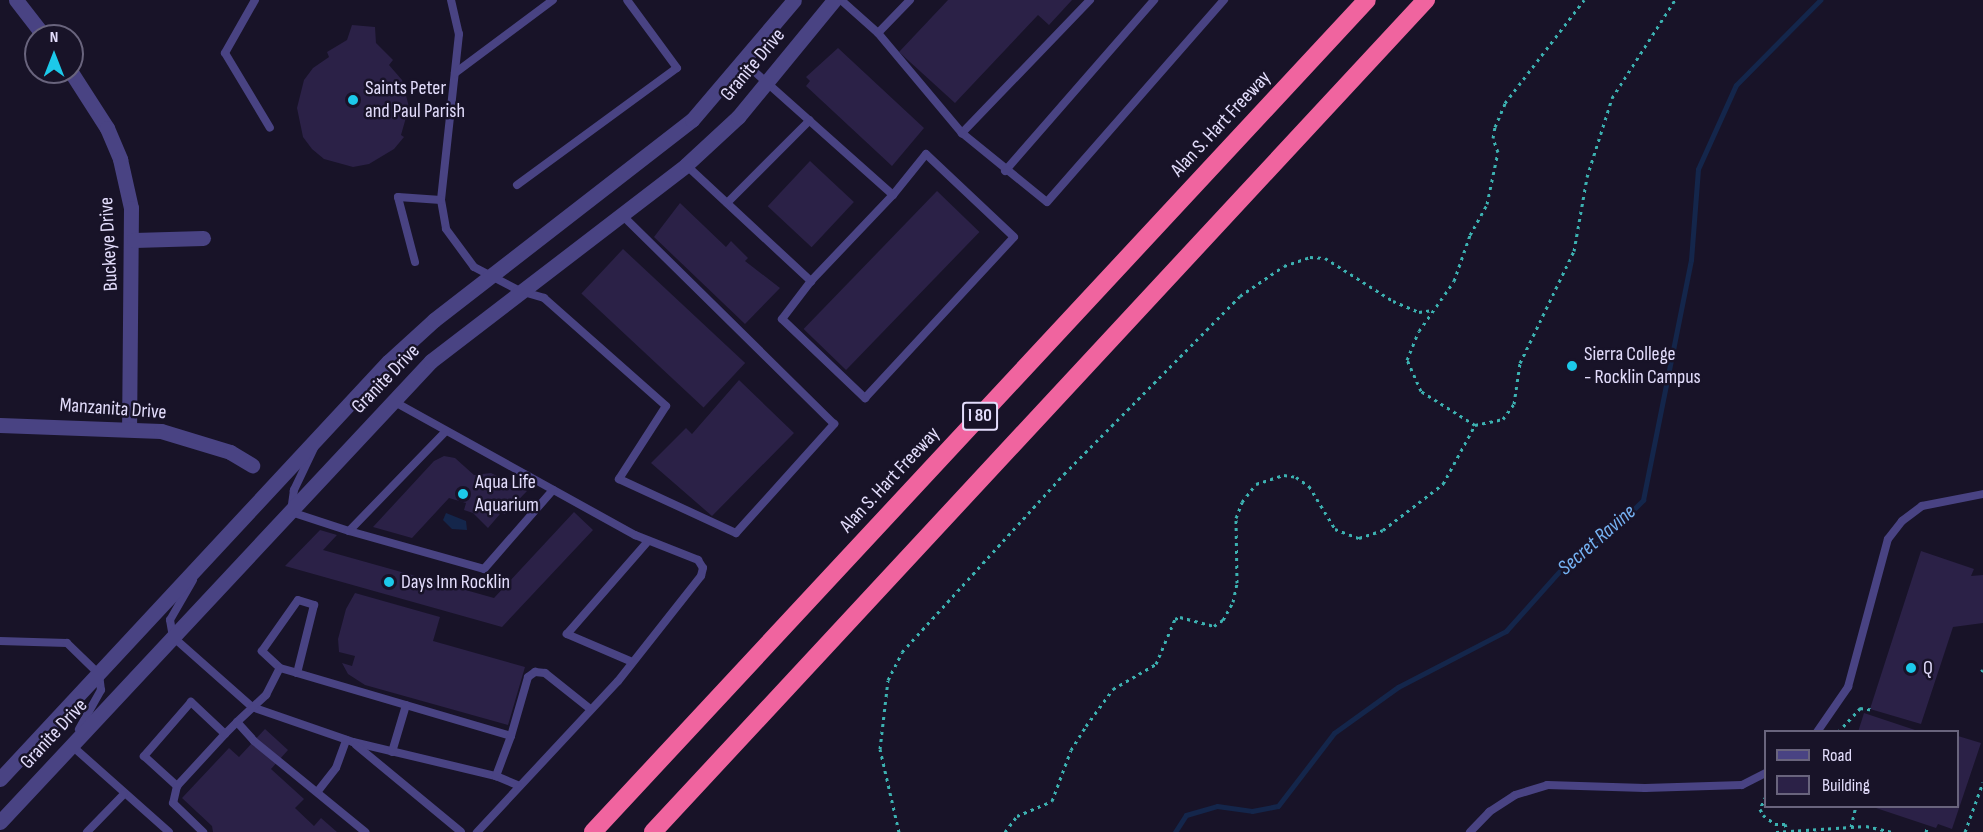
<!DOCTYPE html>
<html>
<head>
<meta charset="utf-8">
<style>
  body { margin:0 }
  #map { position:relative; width:1983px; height:832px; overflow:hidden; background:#181328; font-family:"Sofia Sans Condensed",sans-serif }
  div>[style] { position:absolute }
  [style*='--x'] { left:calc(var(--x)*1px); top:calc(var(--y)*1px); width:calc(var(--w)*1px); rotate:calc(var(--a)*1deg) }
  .water>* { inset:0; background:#14264b }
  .stream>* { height:5px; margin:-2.5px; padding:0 2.5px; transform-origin:2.5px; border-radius:2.5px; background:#14264b }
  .building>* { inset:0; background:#2b2147; transform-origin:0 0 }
  .path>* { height:3px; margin-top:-1.5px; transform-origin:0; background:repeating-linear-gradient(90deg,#3cb1b1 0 3px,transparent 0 7.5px) }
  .service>* { height:8px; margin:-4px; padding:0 4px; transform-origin:4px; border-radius:4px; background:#494383 }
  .minor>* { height:15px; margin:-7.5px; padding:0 7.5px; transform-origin:7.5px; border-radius:7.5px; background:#494383 }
  .tertiary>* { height:15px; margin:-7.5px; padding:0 7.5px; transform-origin:7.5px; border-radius:7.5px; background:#494383 }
  .motorway>* { height:18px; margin:-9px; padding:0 9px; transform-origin:9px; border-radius:9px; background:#f0649f }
  .dots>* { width:16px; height:16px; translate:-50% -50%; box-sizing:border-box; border:3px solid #181328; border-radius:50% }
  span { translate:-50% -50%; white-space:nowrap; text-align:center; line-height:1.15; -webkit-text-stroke:5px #181328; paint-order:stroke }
  .shield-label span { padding:2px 4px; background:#181328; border:2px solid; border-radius:4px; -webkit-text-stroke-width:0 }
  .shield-label { font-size:18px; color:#e3ddfc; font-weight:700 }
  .street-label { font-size:20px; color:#e3ddfc }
  .poi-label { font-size:20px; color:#e3ddfc }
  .left { translate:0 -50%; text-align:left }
  .water-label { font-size:21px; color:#75b1f2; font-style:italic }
  .legend { position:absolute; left:1764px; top:730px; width:195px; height:78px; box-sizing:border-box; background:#181328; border:2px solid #69647d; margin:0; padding:8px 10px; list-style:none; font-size:18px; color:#e3ddfc }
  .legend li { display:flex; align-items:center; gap:12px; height:30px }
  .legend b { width:30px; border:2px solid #69647d }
  .north { position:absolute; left:24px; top:24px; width:60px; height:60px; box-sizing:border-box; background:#181328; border:2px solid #69647d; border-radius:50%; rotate:0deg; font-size:16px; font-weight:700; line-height:24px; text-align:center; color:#e3ddfc }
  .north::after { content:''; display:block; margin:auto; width:21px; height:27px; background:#1cc9ea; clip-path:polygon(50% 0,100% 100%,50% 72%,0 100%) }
</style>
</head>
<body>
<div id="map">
  <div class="water">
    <div style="clip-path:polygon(446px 513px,466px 521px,467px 530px,452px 529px,443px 520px)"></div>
  </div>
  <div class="stream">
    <div style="--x:1175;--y:832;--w:20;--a:-57"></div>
    <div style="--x:1186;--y:815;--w:32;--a:-16"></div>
    <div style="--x:1217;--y:806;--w:35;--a:8"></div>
    <div style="--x:1252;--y:811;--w:26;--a:-11"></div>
    <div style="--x:1278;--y:806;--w:92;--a:-52.5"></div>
    <div style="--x:1334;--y:733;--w:79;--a:-35.7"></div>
    <div style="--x:1398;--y:687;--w:122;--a:-27.4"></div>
    <div style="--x:1506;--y:631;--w:90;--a:-48.2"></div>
    <div style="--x:1566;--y:564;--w:44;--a:-33"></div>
    <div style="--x:1603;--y:540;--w:57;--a:-45"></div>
    <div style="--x:1643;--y:500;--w:245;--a:-78.7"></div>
    <div style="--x:1691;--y:260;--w:91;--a:-85.6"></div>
    <div style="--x:1698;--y:169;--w:92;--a:-65.7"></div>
    <div style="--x:1736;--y:85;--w:120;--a:-45.3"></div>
  </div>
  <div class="building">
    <div style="clip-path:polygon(948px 0,1072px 0,1049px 25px,1038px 15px,955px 103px,899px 52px)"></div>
    <div style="clip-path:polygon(352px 25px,375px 27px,376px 43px,393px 60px,389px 65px,402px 80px,409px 107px,401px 135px,404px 137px,394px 149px,369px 164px,353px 167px,324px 159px,312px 149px,303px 137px,297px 108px,304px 80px,313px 68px,329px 57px,327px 52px,347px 40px)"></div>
    <div style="clip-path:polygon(838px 48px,924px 128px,892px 166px,806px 86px,810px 81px,806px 77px)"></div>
    <div style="left:810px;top:161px;width:60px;height:62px;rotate:43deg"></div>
    <div style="left:937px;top:191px;width:59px;height:192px;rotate:44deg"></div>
    <div style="clip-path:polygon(680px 203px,726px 247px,731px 241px,748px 258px,745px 261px,780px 288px,745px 324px,654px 237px)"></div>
    <div style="left:623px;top:249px;width:167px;height:61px;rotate:43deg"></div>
    <div style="clip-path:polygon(739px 380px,794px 433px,712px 516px,651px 463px,686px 428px,692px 434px)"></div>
    <div style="clip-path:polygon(444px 456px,455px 458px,474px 475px,491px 473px,527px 491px,505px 514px,496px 511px,500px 514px,488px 528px,473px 513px,464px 510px,466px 503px,449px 498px,412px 538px,373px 527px,434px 461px)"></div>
    <div style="clip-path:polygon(574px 512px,593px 530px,502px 627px,285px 566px,320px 530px,337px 535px,323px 550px,494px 598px)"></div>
    <div style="clip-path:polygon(1921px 551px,1974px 569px,1971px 576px,1983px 575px,1983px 623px,1953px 627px,1921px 724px,1870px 709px)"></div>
    <div style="clip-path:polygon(355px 593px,440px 617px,433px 641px,525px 667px,508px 725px,365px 685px,348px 674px,342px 663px,352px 666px,355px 656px,339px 652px,338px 639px,346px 609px)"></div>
    <div style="clip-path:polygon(1864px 713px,1918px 731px,1918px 732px,1858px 732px)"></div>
    <div style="clip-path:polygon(265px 729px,288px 750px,271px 769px,304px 799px,295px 808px,314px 826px,321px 818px,337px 832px,213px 832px,212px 826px,182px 798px,229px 748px,239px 757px)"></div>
    <div style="clip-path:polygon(1958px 736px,1981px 743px,1952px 829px,1938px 824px,1936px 828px,1873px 807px,1958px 806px)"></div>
  </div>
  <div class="path">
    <div style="--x:1475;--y:425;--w:29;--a:-12"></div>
    <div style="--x:1503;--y:419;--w:19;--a:-54"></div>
    <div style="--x:1514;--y:404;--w:41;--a:-81.7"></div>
    <div style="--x:1520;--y:363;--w:124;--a:-64.3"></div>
    <div style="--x:1574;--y:251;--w:75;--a:-80"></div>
    <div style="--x:1587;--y:177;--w:83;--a:-72.4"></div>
    <div style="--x:1612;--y:98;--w:117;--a:-57.3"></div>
    <div style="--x:1981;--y:671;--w:2;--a:-27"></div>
    <div style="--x:1838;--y:732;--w:33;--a:-47"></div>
    <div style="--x:1860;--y:708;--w:15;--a:8"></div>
    <div style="--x:1766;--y:796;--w:14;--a:115"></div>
    <div style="--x:1760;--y:809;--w:7;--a:63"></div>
    <div style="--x:1763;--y:815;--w:15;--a:37"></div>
    <div style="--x:1775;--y:824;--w:10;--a:0"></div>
    <div style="--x:1785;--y:824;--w:6;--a:72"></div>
    <div style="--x:1851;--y:827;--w:22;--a:-77"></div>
    <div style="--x:899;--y:832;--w:85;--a:-102.9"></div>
    <div style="--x:880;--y:749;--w:69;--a:-83.4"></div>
    <div style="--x:888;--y:680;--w:31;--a:-63"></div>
    <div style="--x:902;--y:652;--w:241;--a:-47.7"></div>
    <div style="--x:1064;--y:474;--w:250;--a:-45.3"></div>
    <div style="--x:1240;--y:296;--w:53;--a:-34.3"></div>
    <div style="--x:1284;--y:266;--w:28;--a:-19"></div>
    <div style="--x:1310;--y:257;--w:15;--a:4"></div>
    <div style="--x:1325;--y:258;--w:80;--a:32.3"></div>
    <div style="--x:1393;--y:301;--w:28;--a:23"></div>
    <div style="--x:1419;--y:312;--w:14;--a:-8"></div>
    <div style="--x:1005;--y:832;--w:20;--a:-53"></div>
    <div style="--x:1017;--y:816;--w:38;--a:-23"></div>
    <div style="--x:1052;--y:801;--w:54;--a:-69.6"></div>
    <div style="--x:1071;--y:750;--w:28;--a:-58"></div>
    <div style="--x:1086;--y:726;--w:46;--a:-53.9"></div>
    <div style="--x:1113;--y:689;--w:50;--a:-30.2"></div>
    <div style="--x:1156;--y:664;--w:49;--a:-67.1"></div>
    <div style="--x:1175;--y:619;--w:5;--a:-22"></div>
    <div style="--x:1180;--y:617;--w:35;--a:15"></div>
    <div style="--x:1214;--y:626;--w:11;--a:-34"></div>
    <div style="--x:1223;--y:620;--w:21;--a:-61"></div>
    <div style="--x:1233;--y:602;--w:19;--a:-78"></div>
    <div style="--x:1237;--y:583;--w:65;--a:-90.9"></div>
    <div style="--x:1236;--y:518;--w:17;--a:-69"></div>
    <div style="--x:1242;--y:502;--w:23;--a:-52"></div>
    <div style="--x:1256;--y:484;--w:29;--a:-18"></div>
    <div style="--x:1284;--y:475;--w:12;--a:9"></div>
    <div style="--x:1296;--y:477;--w:16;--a:35"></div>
    <div style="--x:1309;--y:486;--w:50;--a:58.8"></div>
    <div style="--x:1335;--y:529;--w:26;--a:21"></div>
    <div style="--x:1359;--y:538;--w:25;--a:-18"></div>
    <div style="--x:1383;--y:530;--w:76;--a:-37.5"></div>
    <div style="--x:1443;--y:484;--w:67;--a:-61.5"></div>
    <div style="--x:1475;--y:425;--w:64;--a:-147.8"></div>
    <div style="--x:1421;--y:391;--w:34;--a:-114"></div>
    <div style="--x:1407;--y:360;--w:31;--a:-68"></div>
    <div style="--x:1419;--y:331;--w:61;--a:-55"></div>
    <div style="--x:1454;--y:281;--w:49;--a:-70.8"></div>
    <div style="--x:1470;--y:235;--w:35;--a:-61"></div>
    <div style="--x:1487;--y:204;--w:53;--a:-78.1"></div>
    <div style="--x:1498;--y:152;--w:15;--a:-110"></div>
    <div style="--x:1493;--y:138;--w:11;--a:-80"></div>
    <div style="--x:1495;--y:127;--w:26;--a:-67"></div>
    <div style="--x:1505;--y:103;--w:130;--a:-52.5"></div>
    <div style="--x:1776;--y:832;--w:90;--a:-3.8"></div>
    <div style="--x:1866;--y:826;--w:28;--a:13"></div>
    <div style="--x:1926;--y:832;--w:7;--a:-74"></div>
    <div style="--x:1965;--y:832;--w:53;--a:-70.2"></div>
  </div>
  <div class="service">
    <div style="--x:255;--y:0;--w:61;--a:119.5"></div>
    <div style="--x:225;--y:53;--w:87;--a:59"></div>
    <div style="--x:451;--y:0;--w:35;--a:77"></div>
    <div style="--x:459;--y:34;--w:167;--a:96.2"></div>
    <div style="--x:441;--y:200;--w:29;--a:80"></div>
    <div style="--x:446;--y:229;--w:47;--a:53.6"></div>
    <div style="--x:474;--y:267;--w:52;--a:27.6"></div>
    <div style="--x:520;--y:291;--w:25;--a:16"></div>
    <div style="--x:544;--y:298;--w:163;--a:41.5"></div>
    <div style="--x:666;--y:406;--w:87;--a:122.8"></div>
    <div style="--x:619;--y:479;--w:129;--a:24.8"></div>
    <div style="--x:736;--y:533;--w:147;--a:-48"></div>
    <div style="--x:834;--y:424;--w:299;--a:-135.4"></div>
    <div style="--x:841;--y:0;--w:50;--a:41.7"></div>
    <div style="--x:878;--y:33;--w:131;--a:50"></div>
    <div style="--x:1090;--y:0;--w:185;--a:133.9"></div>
    <div style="--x:962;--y:133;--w:109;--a:39.1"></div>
    <div style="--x:1047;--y:202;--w:269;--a:-48.8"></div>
    <div style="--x:878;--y:33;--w:46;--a:-45.9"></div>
    <div style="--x:455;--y:73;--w:122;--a:-36.7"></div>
    <div style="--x:686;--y:165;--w:171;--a:42.9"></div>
    <div style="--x:811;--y:281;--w:48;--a:127.3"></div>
    <div style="--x:782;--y:319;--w:115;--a:43.6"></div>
    <div style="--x:865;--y:398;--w:219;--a:-47.2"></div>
    <div style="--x:1014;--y:237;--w:121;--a:-136.7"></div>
    <div style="--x:926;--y:154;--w:53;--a:128.8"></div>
    <div style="--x:893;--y:195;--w:198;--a:-138.3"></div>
    <div style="--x:1005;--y:171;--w:227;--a:-48.9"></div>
    <div style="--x:517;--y:185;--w:198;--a:-36.2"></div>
    <div style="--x:677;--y:68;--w:84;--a:-126.3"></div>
    <div style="--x:727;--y:203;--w:117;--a:-45"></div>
    <div style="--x:415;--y:262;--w:67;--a:-104.7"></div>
    <div style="--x:398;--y:197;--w:43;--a:4"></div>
    <div style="--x:811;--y:281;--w:119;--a:-46.4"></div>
    <div style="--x:393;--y:401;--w:277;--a:29"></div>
    <div style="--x:635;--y:535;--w:68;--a:21.6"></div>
    <div style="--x:698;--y:560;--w:9;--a:58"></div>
    <div style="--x:703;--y:568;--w:8;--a:104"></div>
    <div style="--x:701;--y:576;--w:134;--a:128.3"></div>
    <div style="--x:618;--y:681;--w:207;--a:133"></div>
    <div style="--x:314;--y:448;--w:47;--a:115.5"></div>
    <div style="--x:294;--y:490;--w:22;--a:98"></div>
    <div style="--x:291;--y:512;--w:61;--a:18.1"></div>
    <div style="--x:349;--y:531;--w:139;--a:-45.9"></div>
    <div style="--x:349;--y:531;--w:140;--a:15.7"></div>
    <div style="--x:484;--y:569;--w:105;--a:-48.9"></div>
    <div style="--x:193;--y:580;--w:46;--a:119.9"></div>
    <div style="--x:170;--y:620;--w:17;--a:80"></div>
    <div style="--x:173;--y:637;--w:106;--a:41.5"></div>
    <div style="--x:252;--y:707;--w:107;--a:19.1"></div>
    <div style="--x:353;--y:742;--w:147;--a:13.4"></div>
    <div style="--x:496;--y:776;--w:23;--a:23"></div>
    <div style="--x:0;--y:641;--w:67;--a:1.7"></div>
    <div style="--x:67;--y:643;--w:45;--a:44.1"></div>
    <div style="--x:99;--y:674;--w:16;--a:83"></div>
    <div style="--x:101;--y:690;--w:45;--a:119.4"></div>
    <div style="--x:630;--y:661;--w:69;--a:-156.8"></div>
    <div style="--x:567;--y:634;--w:123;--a:-48.9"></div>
    <div style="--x:280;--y:668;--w:25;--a:-137"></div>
    <div style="--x:262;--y:651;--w:62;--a:-54.8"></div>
    <div style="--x:298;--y:600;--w:17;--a:17"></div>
    <div style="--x:314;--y:605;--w:70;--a:104"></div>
    <div style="--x:297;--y:673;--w:223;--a:16.4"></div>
    <div style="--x:511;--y:736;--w:43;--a:110.6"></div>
    <div style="--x:237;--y:722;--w:40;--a:-43"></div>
    <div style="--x:266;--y:695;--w:30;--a:-63"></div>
    <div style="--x:280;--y:668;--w:18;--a:16"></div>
    <div style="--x:1817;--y:732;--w:55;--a:-55.4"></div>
    <div style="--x:1848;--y:687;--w:153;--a:-74.9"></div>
    <div style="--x:1888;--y:539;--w:23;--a:-52"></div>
    <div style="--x:1902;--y:521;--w:25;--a:-37"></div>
    <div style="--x:1922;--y:506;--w:62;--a:-11.1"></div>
    <div style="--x:225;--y:734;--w:47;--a:-136.7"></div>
    <div style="--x:191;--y:702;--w:72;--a:131"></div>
    <div style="--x:144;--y:756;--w:45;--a:42.3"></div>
    <div style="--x:177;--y:786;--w:71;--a:-47.3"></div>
    <div style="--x:225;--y:734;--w:17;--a:-45"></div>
    <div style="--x:237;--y:722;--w:25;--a:48"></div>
    <div style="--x:254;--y:741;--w:144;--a:39.3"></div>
    <div style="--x:511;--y:736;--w:61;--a:-73.9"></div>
    <div style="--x:528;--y:677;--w:9;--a:-36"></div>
    <div style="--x:535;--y:672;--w:10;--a:6"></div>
    <div style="--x:545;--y:673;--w:56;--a:38.5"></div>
    <div style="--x:71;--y:745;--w:131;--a:41.6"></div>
    <div style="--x:356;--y:745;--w:136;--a:39.6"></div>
    <div style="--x:392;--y:752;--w:49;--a:-73.4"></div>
    <div style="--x:177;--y:786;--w:17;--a:103"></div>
    <div style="--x:173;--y:803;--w:42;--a:44"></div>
    <div style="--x:318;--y:791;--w:29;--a:-52"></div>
    <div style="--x:336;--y:768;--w:30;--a:-70"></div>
    <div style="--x:87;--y:832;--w:52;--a:-45.8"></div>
    <div style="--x:1470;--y:832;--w:28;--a:-46"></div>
    <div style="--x:1489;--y:812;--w:31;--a:-33"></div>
    <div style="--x:1515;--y:795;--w:34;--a:-17"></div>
    <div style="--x:1547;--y:785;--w:98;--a:1.8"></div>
    <div style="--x:1645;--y:788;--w:97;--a:-1.8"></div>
    <div style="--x:1742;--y:785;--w:27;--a:-27"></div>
  </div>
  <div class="minor">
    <div style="--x:16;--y:0;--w:46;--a:52.1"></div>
    <div style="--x:71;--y:72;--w:67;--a:57.3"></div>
    <div style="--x:107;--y:128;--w:34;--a:67"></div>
    <div style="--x:120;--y:159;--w:50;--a:77.3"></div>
    <div style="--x:131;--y:208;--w:220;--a:90.5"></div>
    <div style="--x:134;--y:240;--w:69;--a:-1.7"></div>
    <div style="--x:0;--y:425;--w:161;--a:2.1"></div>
    <div style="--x:161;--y:431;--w:72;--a:16.9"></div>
    <div style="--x:230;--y:452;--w:26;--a:31"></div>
  </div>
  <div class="tertiary">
    <div style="--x:0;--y:779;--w:570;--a:-47.06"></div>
    <div style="--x:388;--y:362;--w:62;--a:-42.4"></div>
    <div style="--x:434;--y:320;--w:326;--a:-37.8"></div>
    <div style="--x:692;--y:120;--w:157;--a:-49.6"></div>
    <div style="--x:0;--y:822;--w:631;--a:-46.93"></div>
    <div style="--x:431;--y:361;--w:322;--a:-37.5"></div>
    <div style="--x:686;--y:165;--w:71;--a:-42.7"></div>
    <div style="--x:738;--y:117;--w:151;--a:-50.6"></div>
  </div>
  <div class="motorway">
    <div style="--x:593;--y:832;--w:1136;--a:-47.07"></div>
    <div style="--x:653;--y:832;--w:1136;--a:-47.11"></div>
  </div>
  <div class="dots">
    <div style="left:353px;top:100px;background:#1cc9ea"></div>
    <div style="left:1572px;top:366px;background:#1cc9ea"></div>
    <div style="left:463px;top:494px;background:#1cc9ea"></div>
    <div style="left:389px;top:582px;background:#1cc9ea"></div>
    <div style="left:1911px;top:668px;background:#1cc9ea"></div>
  </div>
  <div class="shield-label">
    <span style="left:980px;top:416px">I 80</span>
  </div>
  <div class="street-label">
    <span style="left:753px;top:65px;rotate:-50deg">Granite Drive</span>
    <span style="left:1221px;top:124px;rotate:-47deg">Alan S. Hart Freeway</span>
    <span style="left:109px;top:244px;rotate:-93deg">Buckeye Drive</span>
    <span style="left:386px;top:379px;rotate:-46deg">Granite Drive</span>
    <span style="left:113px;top:409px;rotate:4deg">Manzanita Drive</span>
    <span style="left:890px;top:480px;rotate:-47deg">Alan S. Hart Freeway</span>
    <span style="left:54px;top:734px;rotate:-47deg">Granite Drive</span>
  </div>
  <div class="poi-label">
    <span class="left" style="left:365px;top:100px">Saints Peter<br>and Paul Parish</span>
    <span class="left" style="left:1584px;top:366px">Sierra College<br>- Rocklin Campus</span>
    <span class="left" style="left:475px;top:494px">Aqua Life<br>Aquarium</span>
    <span class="left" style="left:401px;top:582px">Days Inn Rocklin</span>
    <span class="left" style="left:1923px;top:668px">Q</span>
  </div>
  <div class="water-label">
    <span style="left:1597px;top:540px;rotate:-41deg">Secret Ravine</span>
  </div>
  <ul class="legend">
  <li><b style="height:8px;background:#494383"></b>Road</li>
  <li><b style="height:16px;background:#2b2147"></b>Building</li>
  </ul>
  <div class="north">N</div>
</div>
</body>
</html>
